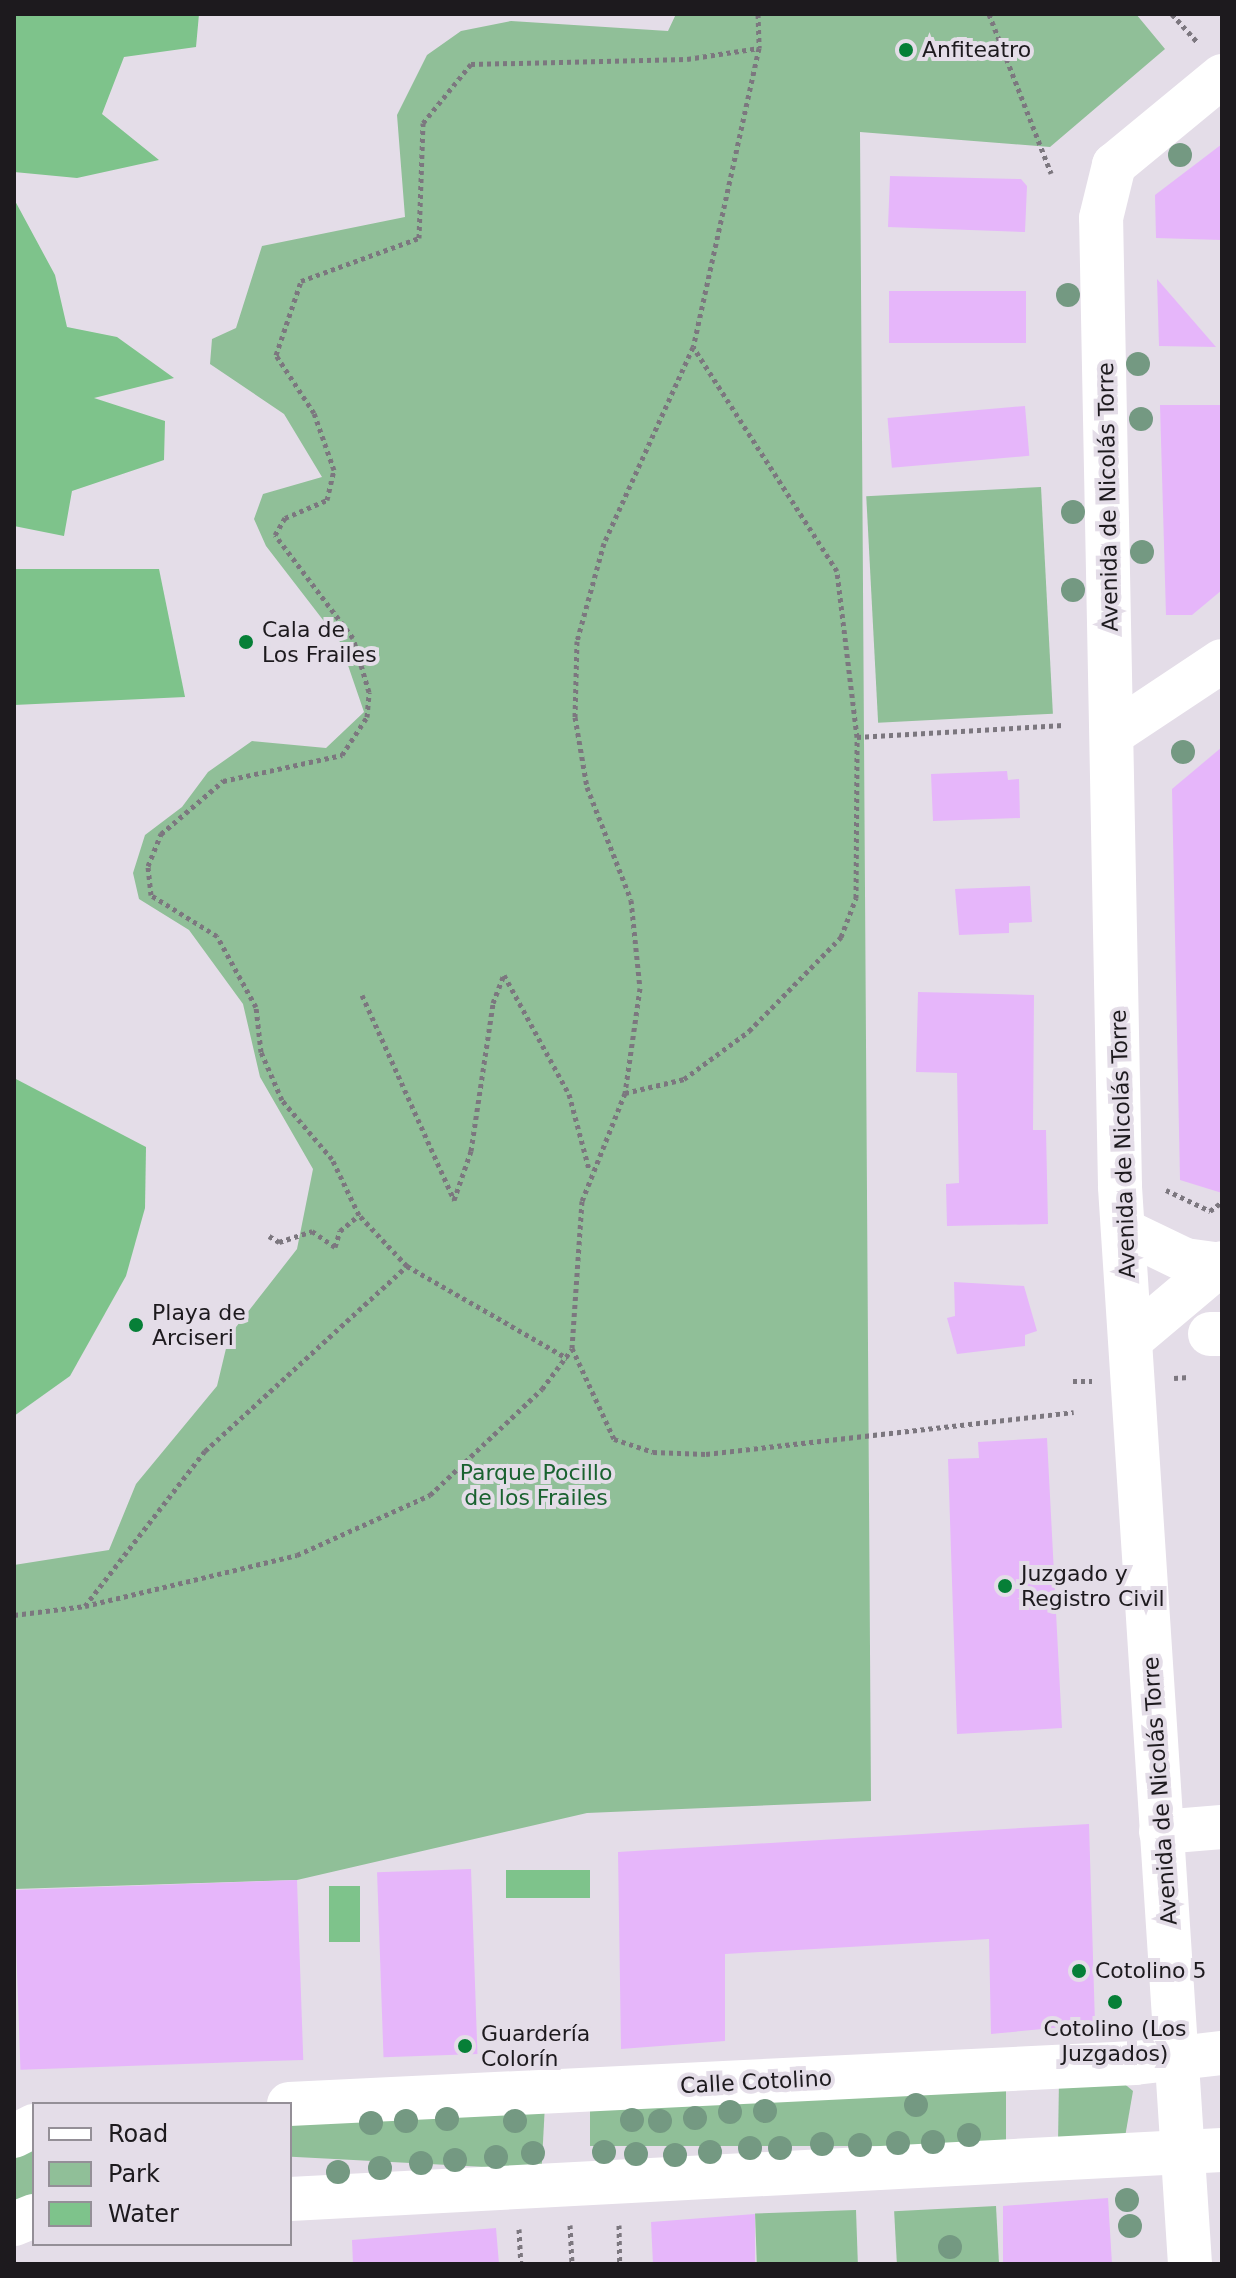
<!DOCTYPE html>
<html>
<head>
<meta charset="utf-8">
<style>
  body { margin:0 }
  #map { position:relative; width:1236px; height:2278px; overflow:hidden; background:#e4dde8; font-family:"DejaVu Sans",sans-serif }
  div>[style] { position:absolute }
  [style*='--x'] { left:calc(var(--x)*1px); top:calc(var(--y)*1px); width:calc(var(--w)*1px); rotate:calc(var(--a)*1deg) }
  .green>* { inset:0; background:#90bf98; transform-origin:0 0 }
  .water>* { inset:0; background:#7ec38b; transform-origin:0 0 }
  .building>* { inset:0; background:#e6b6fa; transform-origin:0 0 }
  .path>* { height:5px; margin-top:-2.5px; transform-origin:0; background:repeating-linear-gradient(90deg,#7c777f 0 4px,transparent 0 8px) }
  .street>* { height:44px; margin:-22px; padding:0 22px; transform-origin:22px; border-radius:22px; background:#fff }
  .trees>* { width:24px; height:24px; margin:-12px; border-radius:50%; background:#749982 }
  .dots>* { width:22px; height:22px; translate:-50% -50%; box-sizing:border-box; border:4px solid #e4dde8; border-radius:50% }
  span { translate:-50% -50%; white-space:nowrap; text-align:center; line-height:1.15; -webkit-text-stroke:8px #e4dde8; paint-order:stroke }
  .poi-label { font-size:22px; color:#1d1a1e }
  .left { translate:0 -50%; text-align:left }
  .street-label { font-size:22px; color:#1d1a1e }
  .park-label { font-size:22px; color:#19622f }
  .frame { position:absolute; inset:0; border:16px solid #1d1a1e; pointer-events:none }
  .legend { position:absolute; left:32px; top:2102px; width:260px; height:144px; box-sizing:border-box; background:#e4dde8; border:2px solid #948f97; margin:0; padding:10px 14px; list-style:none; font-size:24px; color:#1d1a1e }
  .legend li { display:flex; align-items:center; gap:16px; height:40px }
  .legend b { width:40px; border:2px solid #948f97 }
</style>
</head>
<body>
<div id="map">
  <div class="green">
    <div style="clip-path:polygon(676px 14px,1136px 14px,1165px 49px,1050px 147px,860px 132px,871px 1801px,587px 1813px,297px 1880px,14px 1889px,14px 1565px,109px 1550px,136px 1484px,217px 1386px,229px 1336px,297px 1249px,313px 1169px,260px 1077px,243px 1004px,189px 930px,139px 899px,133px 873px,145px 835px,182px 807px,208px 772px,252px 741px,326px 748px,364px 712px,340px 642px,266px 546px,254px 519px,263px 494px,322px 477px,284px 414px,210px 364px,212px 339px,236px 328px,262px 246px,405px 217px,397px 115px,427px 55px,461px 31px,511px 21px,668px 31px)"></div>
    <div style="left:1041px;top:487px;width:227px;height:175px;rotate:87deg"></div>
    <div style="clip-path:polygon(1115px 2076px,1133px 2091px,1125px 2137px,1058px 2143px,1059px 2080px)"></div>
    <div style="left:1006px;top:2084px;width:62px;height:416px;rotate:90deg"></div>
    <div style="left:545px;top:2104px;width:66px;height:255px;rotate:93deg"></div>
    <div style="clip-path:polygon(34px 2141px,34px 2197px,14px 2200px,14px 2151px)"></div>
    <div style="left:996px;top:2206px;width:58px;height:102px;rotate:87deg"></div>
    <div style="left:856px;top:2210px;width:54px;height:101px;rotate:88deg"></div>
  </div>
  <div class="water">
    <div style="clip-path:polygon(14px 14px,199px 14px,196px 47px,124px 57px,102px 114px,159px 160px,77px 178px,14px 172px)"></div>
    <div style="clip-path:polygon(14px 199px,55px 275px,67px 327px,117px 337px,174px 378px,94px 398px,165px 421px,164px 460px,72px 491px,64px 536px,14px 526px)"></div>
    <div style="clip-path:polygon(14px 569px,159px 569px,185px 697px,14px 705px)"></div>
    <div style="clip-path:polygon(14px 1078px,146px 1147px,145px 1208px,126px 1276px,70px 1376px,14px 1416px)"></div>
    <div style="left:590px;top:1870px;width:28px;height:84px;rotate:90deg"></div>
    <div style="left:329px;top:1886px;width:31px;height:56px"></div>
  </div>
  <div class="building">
    <div style="clip-path:polygon(1222px 144px,1222px 240px,1156px 238px,1155px 195px)"></div>
    <div style="clip-path:polygon(890px 176px,1021px 179px,1027px 186px,1025px 232px,888px 227px)"></div>
    <div style="clip-path:polygon(1157px 279px,1216px 347px,1159px 346px)"></div>
    <div style="left:889px;top:291px;width:137px;height:52px"></div>
    <div style="clip-path:polygon(1160px 405px,1222px 405px,1222px 590px,1192px 615px,1166px 615px)"></div>
    <div style="left:1025px;top:406px;width:50px;height:138px;rotate:85deg"></div>
    <div style="clip-path:polygon(1222px 747px,1222px 1193px,1180px 1180px,1172px 789px)"></div>
    <div style="clip-path:polygon(1007px 771px,1008px 780px,1019px 779px,1020px 818px,933px 821px,931px 774px)"></div>
    <div style="clip-path:polygon(1030px 886px,1032px 922px,1009px 923px,1009px 933px,959px 935px,955px 889px)"></div>
    <div style="clip-path:polygon(918px 992px,1034px 995px,1033px 1130px,1046px 1130px,1048px 1224px,947px 1226px,946px 1184px,959px 1183px,957px 1073px,916px 1072px)"></div>
    <div style="clip-path:polygon(954px 1282px,1024px 1286px,1037px 1331px,1025px 1335px,1025px 1346px,957px 1354px,947px 1318px,955px 1316px)"></div>
    <div style="clip-path:polygon(1047px 1438px,1062px 1728px,957px 1734px,948px 1459px,979px 1458px,978px 1442px)"></div>
    <div style="clip-path:polygon(1089px 1824px,1095px 2024px,991px 2034px,989px 1939px,725px 1954px,725px 2041px,621px 2049px,618px 1852px)"></div>
    <div style="left:471px;top:1869px;width:185px;height:94px;rotate:88deg"></div>
    <div style="left:297px;top:1880px;width:180px;height:283px;rotate:88deg"></div>
    <div style="clip-path:polygon(1108px 2198px,1112px 2264px,1003px 2264px,1003px 2206px)"></div>
    <div style="clip-path:polygon(755px 2214px,755px 2264px,653px 2264px,651px 2222px)"></div>
    <div style="clip-path:polygon(496px 2228px,499px 2264px,353px 2264px,352px 2240px)"></div>
  </div>
  <div class="path">
    <div style="--x:758;--y:14;--w:34;--a:88"></div>
    <div style="--x:759;--y:48;--w:306;--a:102.4"></div>
    <div style="--x:693;--y:347;--w:215;--a:114.4"></div>
    <div style="--x:604;--y:543;--w:102;--a:105.4"></div>
    <div style="--x:577;--y:641;--w:76;--a:91.5"></div>
    <div style="--x:575;--y:717;--w:71;--a:80.3"></div>
    <div style="--x:587;--y:787;--w:121;--a:68.7"></div>
    <div style="--x:631;--y:900;--w:88;--a:84.2"></div>
    <div style="--x:640;--y:988;--w:106;--a:98.1"></div>
    <div style="--x:625;--y:1093;--w:116;--a:111.7"></div>
    <div style="--x:582;--y:1201;--w:147;--a:93.9"></div>
    <div style="--x:572;--y:1348;--w:100;--a:65.2"></div>
    <div style="--x:614;--y:1439;--w:41;--a:18.4"></div>
    <div style="--x:653;--y:1452;--w:53;--a:2.2"></div>
    <div style="--x:706;--y:1454;--w:370;--a:-6.5"></div>
    <div style="--x:989;--y:14;--w:171;--a:68.7"></div>
    <div style="--x:1172;--y:14;--w:39;--a:48"></div>
    <div style="--x:857;--y:737;--w:207;--a:-3.3"></div>
    <div style="--x:362;--y:995;--w:225;--a:65.8"></div>
    <div style="--x:454;--y:1200;--w:52;--a:-70.9"></div>
    <div style="--x:471;--y:1151;--w:150;--a:-81.5"></div>
    <div style="--x:493;--y:1003;--w:30;--a:-69"></div>
    <div style="--x:504;--y:975;--w:136;--a:61.4"></div>
    <div style="--x:569;--y:1094;--w:78;--a:75.1"></div>
    <div style="--x:625;--y:1093;--w:61;--a:-13.3"></div>
    <div style="--x:684;--y:1079;--w:81;--a:-36.4"></div>
    <div style="--x:749;--y:1031;--w:132;--a:-45.6"></div>
    <div style="--x:841;--y:937;--w:42;--a:-69"></div>
    <div style="--x:856;--y:898;--w:161;--a:-89.6"></div>
    <div style="--x:857;--y:737;--w:167;--a:-96.9"></div>
    <div style="--x:837;--y:571;--w:266;--a:-122.7"></div>
    <div style="--x:1166;--y:1190;--w:49;--a:25.5"></div>
    <div style="--x:1210;--y:1211;--w:15;--a:-37"></div>
    <div style="--x:269;--y:1236;--w:12;--a:31"></div>
    <div style="--x:279;--y:1242;--w:35;--a:-18"></div>
    <div style="--x:312;--y:1231;--w:28;--a:35"></div>
    <div style="--x:335;--y:1247;--w:17;--a:-73"></div>
    <div style="--x:340;--y:1231;--w:25;--a:-40"></div>
    <div style="--x:407;--y:1266;--w:185;--a:29.9"></div>
    <div style="--x:1174;--y:1378;--w:15;--a:-4"></div>
    <div style="--x:1073;--y:1381;--w:19;--a:0"></div>
    <div style="--x:85;--y:1606;--w:196;--a:-52.3"></div>
    <div style="--x:205;--y:1451;--w:274;--a:-42.5"></div>
    <div style="--x:407;--y:1266;--w:70;--a:-133.3"></div>
    <div style="--x:359;--y:1215;--w:62;--a:-115.7"></div>
    <div style="--x:332;--y:1159;--w:77;--a:-130.3"></div>
    <div style="--x:282;--y:1100;--w:52;--a:-113.6"></div>
    <div style="--x:261;--y:1052;--w:45;--a:-96.3"></div>
    <div style="--x:256;--y:1007;--w:81;--a:-118.8"></div>
    <div style="--x:217;--y:936;--w:78;--a:-148.2"></div>
    <div style="--x:151;--y:895;--w:29;--a:-96"></div>
    <div style="--x:148;--y:866;--w:35;--a:-68"></div>
    <div style="--x:161;--y:834;--w:82;--a:-40.5"></div>
    <div style="--x:223;--y:781;--w:122;--a:-12.3"></div>
    <div style="--x:342;--y:755;--w:45;--a:-56.7"></div>
    <div style="--x:367;--y:717;--w:25;--a:-85"></div>
    <div style="--x:369;--y:692;--w:56;--a:-106.5"></div>
    <div style="--x:353;--y:638;--w:129;--a:-127.1"></div>
    <div style="--x:275;--y:535;--w:20;--a:-60"></div>
    <div style="--x:285;--y:518;--w:46;--a:-23.2"></div>
    <div style="--x:327;--y:500;--w:31;--a:-77"></div>
    <div style="--x:334;--y:470;--w:60;--a:-109.3"></div>
    <div style="--x:314;--y:413;--w:69;--a:-123.2"></div>
    <div style="--x:276;--y:355;--w:78;--a:-71.3"></div>
    <div style="--x:301;--y:281;--w:126;--a:-20"></div>
    <div style="--x:419;--y:238;--w:115;--a:-88"></div>
    <div style="--x:423;--y:123;--w:76;--a:-50.9"></div>
    <div style="--x:471;--y:64;--w:216;--a:-1.3"></div>
    <div style="--x:687;--y:59;--w:73;--a:-8.7"></div>
    <div style="--x:14;--y:1615;--w:72;--a:-7.2"></div>
    <div style="--x:85;--y:1606;--w:218;--a:-13.5"></div>
    <div style="--x:297;--y:1555;--w:146;--a:-24.3"></div>
    <div style="--x:430;--y:1495;--w:154;--a:-43.4"></div>
    <div style="--x:542;--y:1389;--w:50;--a:-53.1"></div>
    <div style="--x:570;--y:2225;--w:39;--a:87"></div>
    <div style="--x:619;--y:2225;--w:39;--a:89"></div>
    <div style="--x:519;--y:2229;--w:35;--a:87"></div>
  </div>
  <div class="street">
    <div style="--x:1115;--y:732;--w:128;--a:-33.6"></div>
    <div style="--x:1125;--y:1231;--w:67;--a:25.8"></div>
    <div style="--x:1185;--y:1260;--w:35;--a:8"></div>
    <div style="--x:1210;--y:1334;--w:12;--a:0"></div>
    <div style="--x:1133;--y:1338;--w:116;--a:-40.1"></div>
    <div style="--x:1161;--y:1832;--w:61;--a:-4.7"></div>
    <div style="--x:289;--y:2104;--w:847;--a:-2.77"></div>
    <div style="--x:1135;--y:2063;--w:88;--a:-6.6"></div>
    <div style="--x:14;--y:2136;--w:22;--a:-27"></div>
    <div style="--x:290;--y:2199;--w:933;--a:-3.01"></div>
    <div style="--x:14;--y:2224;--w:22;--a:-22"></div>
    <div style="--x:1190;--y:2264;--w:1080;--a:-93.72"></div>
    <div style="--x:1120;--y:1186;--w:968;--a:-91.12"></div>
    <div style="--x:1101;--y:218;--w:55;--a:-76.2"></div>
    <div style="--x:1114;--y:165;--w:140;--a:-39.5"></div>
  </div>
  <div class="trees">
    <div style="left:1180px;top:155px"></div>
    <div style="left:1068px;top:295px"></div>
    <div style="left:1138px;top:364px"></div>
    <div style="left:1141px;top:419px"></div>
    <div style="left:1073px;top:512px"></div>
    <div style="left:1142px;top:552px"></div>
    <div style="left:1073px;top:590px"></div>
    <div style="left:1183px;top:752px"></div>
    <div style="left:916px;top:2105px"></div>
    <div style="left:765px;top:2111px"></div>
    <div style="left:730px;top:2112px"></div>
    <div style="left:695px;top:2118px"></div>
    <div style="left:447px;top:2119px"></div>
    <div style="left:632px;top:2120px"></div>
    <div style="left:406px;top:2121px"></div>
    <div style="left:515px;top:2121px"></div>
    <div style="left:660px;top:2121px"></div>
    <div style="left:371px;top:2123px"></div>
    <div style="left:969px;top:2135px"></div>
    <div style="left:933px;top:2142px"></div>
    <div style="left:898px;top:2143px"></div>
    <div style="left:822px;top:2144px"></div>
    <div style="left:860px;top:2145px"></div>
    <div style="left:750px;top:2148px"></div>
    <div style="left:780px;top:2148px"></div>
    <div style="left:604px;top:2152px"></div>
    <div style="left:710px;top:2152px"></div>
    <div style="left:533px;top:2153px"></div>
    <div style="left:636px;top:2154px"></div>
    <div style="left:675px;top:2155px"></div>
    <div style="left:496px;top:2157px"></div>
    <div style="left:455px;top:2160px"></div>
    <div style="left:421px;top:2163px"></div>
    <div style="left:380px;top:2168px"></div>
    <div style="left:338px;top:2172px"></div>
    <div style="left:1127px;top:2200px"></div>
    <div style="left:1130px;top:2226px"></div>
    <div style="left:950px;top:2247px"></div>
  </div>
  <div class="dots">
    <div style="left:906px;top:50px;background:#067f37"></div>
    <div style="left:246px;top:642px;background:#067f37"></div>
    <div style="left:136px;top:1325px;background:#067f37"></div>
    <div style="left:1005px;top:1586px;background:#067f37"></div>
    <div style="left:1079px;top:1971px;background:#067f37"></div>
    <div style="left:1115px;top:2002px;background:#067f37"></div>
    <div style="left:465px;top:2046px;background:#067f37"></div>
  </div>
  <div class="poi-label">
    <span class="left" style="left:922px;top:50px">Anfiteatro</span>
    <span class="left" style="left:262px;top:642px">Cala de<br>Los Frailes</span>
    <span class="left" style="left:152px;top:1325px">Playa de<br>Arciseri</span>
    <span class="left" style="left:1021px;top:1586px">Juzgado y<br>Registro Civil</span>
    <span class="left" style="left:1095px;top:1971px">Cotolino 5</span>
    <span style="left:1115px;top:2041px">Cotolino (Los<br>Juzgados)</span>
    <span class="left" style="left:481px;top:2046px">Guardería<br>Colorín</span>
  </div>
  <div class="street-label">
    <span style="left:1108px;top:497px;rotate:-91deg">Avenida de Nicolás Torre</span>
    <span style="left:1123px;top:1144px;rotate:-92deg">Avenida de Nicolás Torre</span>
    <span style="left:1160px;top:1791px;rotate:-94deg">Avenida de Nicolás Torre</span>
    <span style="left:756px;top:2082px;rotate:-3deg">Calle Cotolino</span>
  </div>
  <div class="park-label">
    <span style="left:536px;top:1485px">Parque Pocillo<br>de los Frailes</span>
  </div>
  <div class="frame"></div>
  <ul class="legend">
  <li><b style="height:10px;background:#fff"></b>Road</li>
  <li><b style="height:22px;background:#90bf98"></b>Park</li>
  <li><b style="height:22px;background:#7ec38b"></b>Water</li>
  </ul>
</div>
</body>
</html>
